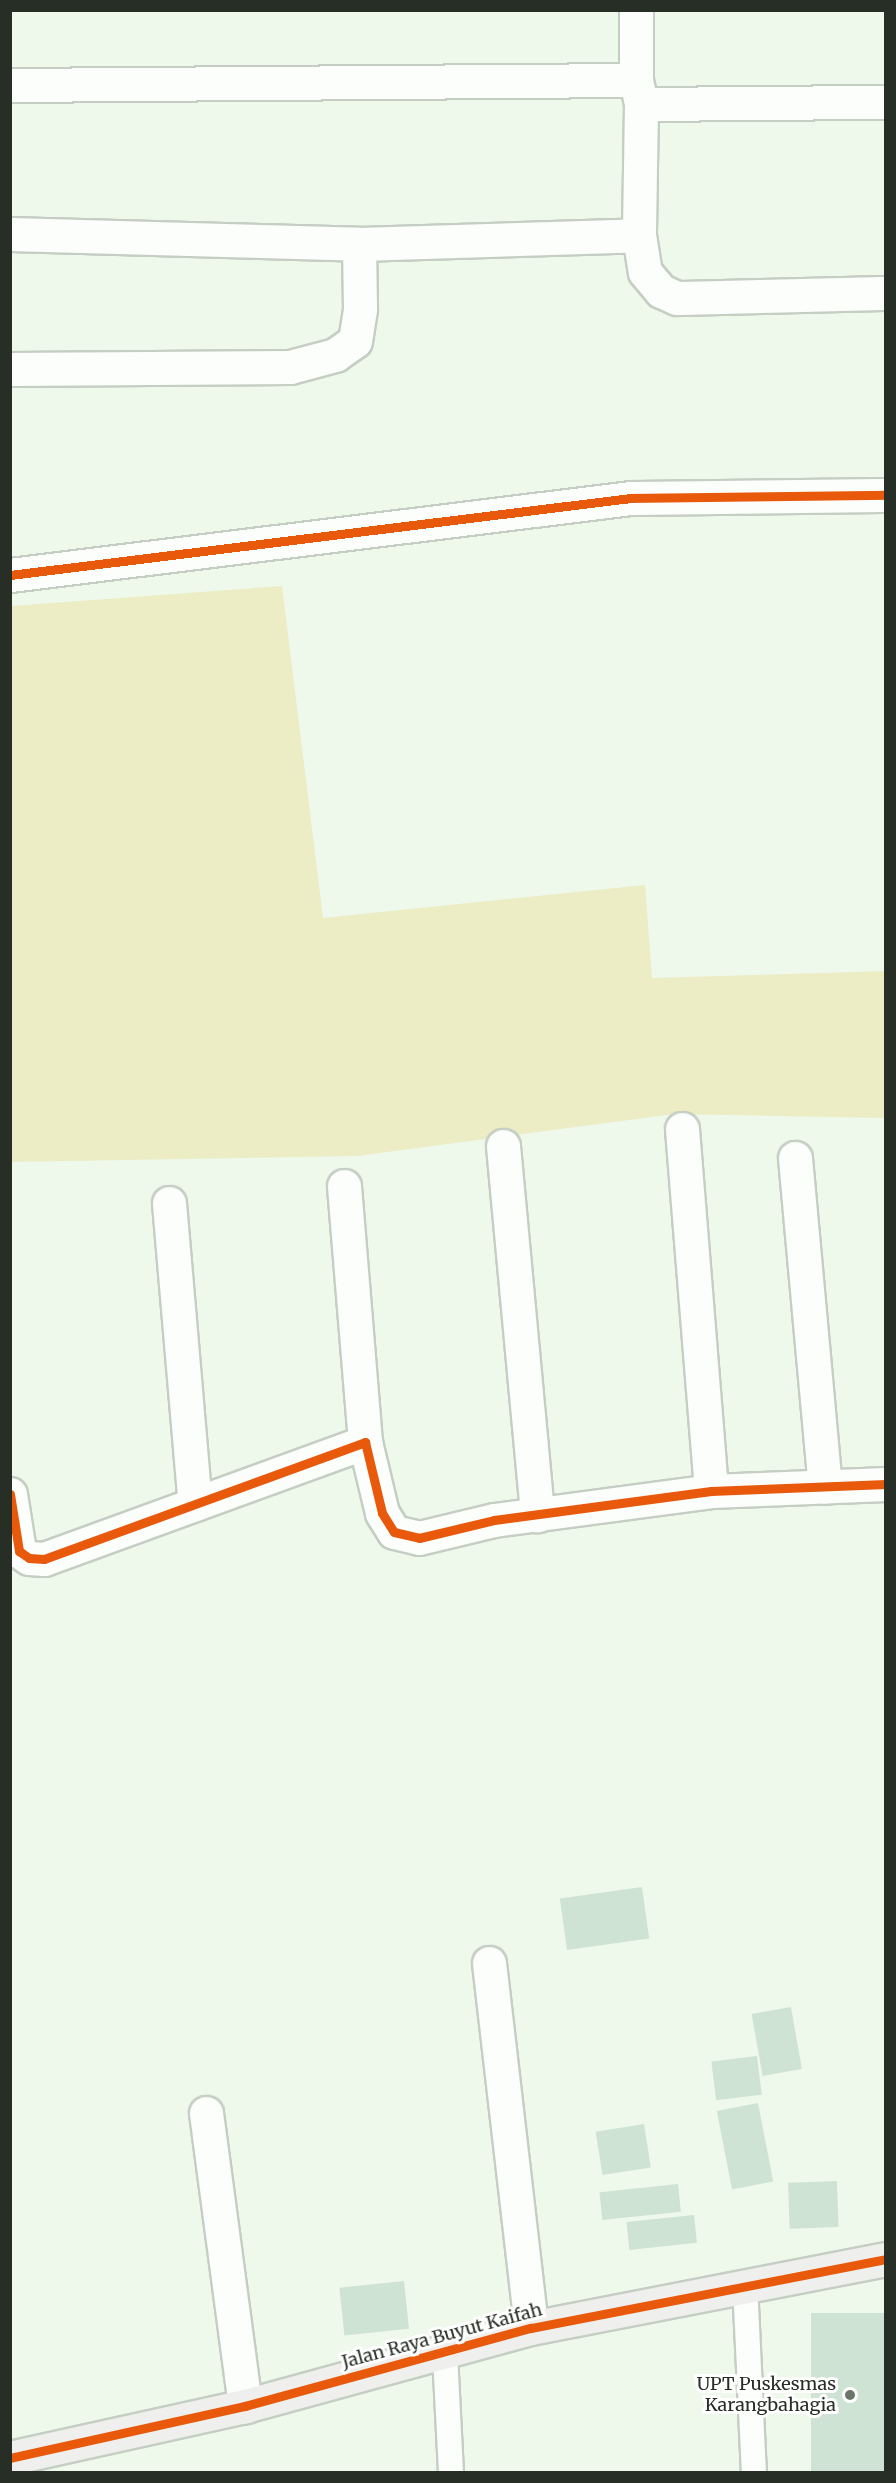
<!DOCTYPE html>
<html>
<head>
<meta charset="utf-8">
<style>
  body { margin:0 }
  #map { position:relative; width:896px; height:2483px; overflow:hidden; background:#eef9eb; font-family:Merriweather,serif }
  div>[style] { position:absolute }
  [style*='--x'] { left:calc(var(--x)*1px); top:calc(var(--y)*1px); width:calc(var(--w)*1px); rotate:calc(var(--a)*1deg) }
  .green>* { inset:0; background:#ececc5 }
  .building>* { inset:0; background:#cfe3d4; transform-origin:0 0 }
  .roads { filter:drop-shadow(2px 0 #c5cec3) drop-shadow(-2px 0 #c5cec3) drop-shadow(0 2px #c5cec3) drop-shadow(0 -2px #c5cec3) }
  .lane>* { height:24px; margin:-12px; padding:0 12px; transform-origin:12px; border-radius:12px; background:#fcfefc }
  .street>* { height:33px; margin:-16.5px; padding:0 16.5px; transform-origin:16.5px; border-radius:16.5px; background:#fcfefc }
  .secondary>* { height:33px; margin:-16.5px; padding:0 16.5px; transform-origin:16.5px; border-radius:16.5px; background:#eff0ed }
  .cycleway>* { height:9px; margin:-4.5px; padding:0 4.5px; transform-origin:4.5px; border-radius:4.5px; background:#e8590c }
  .dots>* { width:16px; height:16px; translate:-50% -50%; box-sizing:border-box; border:3px solid #fff; border-radius:50% }
  span { translate:-50% -50%; white-space:nowrap; text-align:center; line-height:1.15; -webkit-text-stroke:6px #fff; paint-order:stroke }
  .street-label { font-size:18px; color:#262e25 }
  .poi-label { font-size:18px; color:#262e25 }
  .right { translate:-100% -50%; text-align:right }
  .frame { position:absolute; inset:0; border:12px solid #262e25; pointer-events:none }
</style>
</head>
<body>
<div id="map">
  <div class="green">
    <div style="clip-path:polygon(282px 586px,323px 918px,645px 885px,652px 978px,885px 971px,885px 1118px,674px 1114px,357px 1156px,11px 1162px,11px 606px)"></div>
  </div>
  <div class="building">
    <div style="left:642px;top:1887px;width:52px;height:83px;rotate:82deg"></div>
    <div style="left:791px;top:2007px;width:63px;height:40px;rotate:80deg"></div>
    <div style="left:757px;top:2056px;width:39px;height:46px;rotate:83deg"></div>
    <div style="left:758px;top:2103px;width:80px;height:42px;rotate:79deg"></div>
    <div style="left:644px;top:2124px;width:44px;height:49px;rotate:81deg"></div>
    <div style="left:837px;top:2181px;width:46px;height:49px;rotate:88deg"></div>
    <div style="left:678px;top:2184px;width:28px;height:79px;rotate:84deg"></div>
    <div style="left:694px;top:2215px;width:28px;height:68px;rotate:84deg"></div>
    <div style="left:404px;top:2281px;width:48px;height:65px;rotate:84deg"></div>
    <div style="left:886px;top:2313px;width:159px;height:75px;rotate:90deg"></div>
  </div>
  <div class="roads">
    <div class="lane">
      <div style="--x:745;--y:2284;--w:188;--a:87.3"></div>
      <div style="--x:445;--y:2354;--w:118;--a:87.1"></div>
    </div>
    <div class="street">
      <div style="--x:636;--y:10;--w:70;--a:90"></div>
      <div style="--x:636;--y:80;--w:25;--a:78"></div>
      <div style="--x:641;--y:104;--w:131;--a:90.9"></div>
      <div style="--x:639;--y:235;--w:37;--a:81"></div>
      <div style="--x:645;--y:272;--w:25;--a:50"></div>
      <div style="--x:661;--y:291;--w:17;--a:24"></div>
      <div style="--x:677;--y:298;--w:209;--a:-1.4"></div>
      <div style="--x:10;--y:85;--w:626;--a:-0.46"></div>
      <div style="--x:641;--y:104;--w:245;--a:-0.5"></div>
      <div style="--x:10;--y:234;--w:349;--a:1.6"></div>
      <div style="--x:359;--y:244;--w:280;--a:-1.8"></div>
      <div style="--x:10;--y:369;--w:280;--a:-0.4"></div>
      <div style="--x:290;--y:367;--w:47;--a:-14.9"></div>
      <div style="--x:335;--y:355;--w:24;--a:-35"></div>
      <div style="--x:355;--y:341;--w:33;--a:-81"></div>
      <div style="--x:360;--y:308;--w:64;--a:-90.9"></div>
      <div style="--x:10;--y:575;--w:626;--a:-7.07"></div>
      <div style="--x:631;--y:498;--w:255;--a:-0.7"></div>
      <div style="--x:682;--y:1129;--w:363;--a:85.4"></div>
      <div style="--x:503;--y:1146;--w:371;--a:84.7"></div>
      <div style="--x:795;--y:1158;--w:330;--a:84.8"></div>
      <div style="--x:344;--y:1186;--w:257;--a:85.3"></div>
      <div style="--x:169;--y:1203;--w:302;--a:85.1"></div>
      <div style="--x:10;--y:1494;--w:58;--a:81"></div>
      <div style="--x:19;--y:1551;--w:12;--a:35"></div>
      <div style="--x:29;--y:1558;--w:15;--a:4"></div>
      <div style="--x:44;--y:1559;--w:342;--a:-20"></div>
      <div style="--x:365;--y:1442;--w:73;--a:76.5"></div>
      <div style="--x:382;--y:1513;--w:22;--a:58"></div>
      <div style="--x:394;--y:1532;--w:26;--a:13"></div>
      <div style="--x:419;--y:1538;--w:77;--a:-13.5"></div>
      <div style="--x:494;--y:1520;--w:219;--a:-7.6"></div>
      <div style="--x:711;--y:1491;--w:175;--a:-2.3"></div>
      <div style="--x:489;--y:1963;--w:367;--a:83.4"></div>
      <div style="--x:206;--y:2113;--w:296;--a:82.4"></div>
    </div>
    <div class="secondary">
      <div style="--x:10;--y:2458;--w:241;--a:-12.5"></div>
      <div style="--x:245;--y:2406;--w:296;--a:-15.3"></div>
      <div style="--x:531;--y:2328;--w:362;--a:-11"></div>
    </div>
  </div>
  <div class="cycleway">
    <div style="--x:10;--y:575;--w:626;--a:-7.07"></div>
    <div style="--x:631;--y:498;--w:255;--a:-0.7"></div>
    <div style="--x:10;--y:1494;--w:58;--a:81"></div>
    <div style="--x:19;--y:1551;--w:12;--a:35"></div>
    <div style="--x:29;--y:1558;--w:15;--a:4"></div>
    <div style="--x:44;--y:1559;--w:342;--a:-20"></div>
    <div style="--x:365;--y:1442;--w:73;--a:76.5"></div>
    <div style="--x:382;--y:1513;--w:22;--a:58"></div>
    <div style="--x:394;--y:1532;--w:26;--a:13"></div>
    <div style="--x:419;--y:1538;--w:77;--a:-13.5"></div>
    <div style="--x:494;--y:1520;--w:219;--a:-7.6"></div>
    <div style="--x:711;--y:1491;--w:175;--a:-2.3"></div>
    <div style="--x:10;--y:2458;--w:241;--a:-12.5"></div>
    <div style="--x:245;--y:2406;--w:296;--a:-15.3"></div>
    <div style="--x:531;--y:2328;--w:362;--a:-11"></div>
  </div>
  <div class="dots">
    <div style="left:850px;top:2395px;background:#6c756a"></div>
  </div>
  <div class="street-label">
    <span style="left:442px;top:2336px;rotate:-15deg">Jalan Raya Buyut Kaifah</span>
  </div>
  <div class="poi-label">
    <span class="right" style="left:836px;top:2395px">UPT Puskesmas<br>Karangbahagia</span>
  </div>
  <div class="frame"></div>
</div>
</body>
</html>
